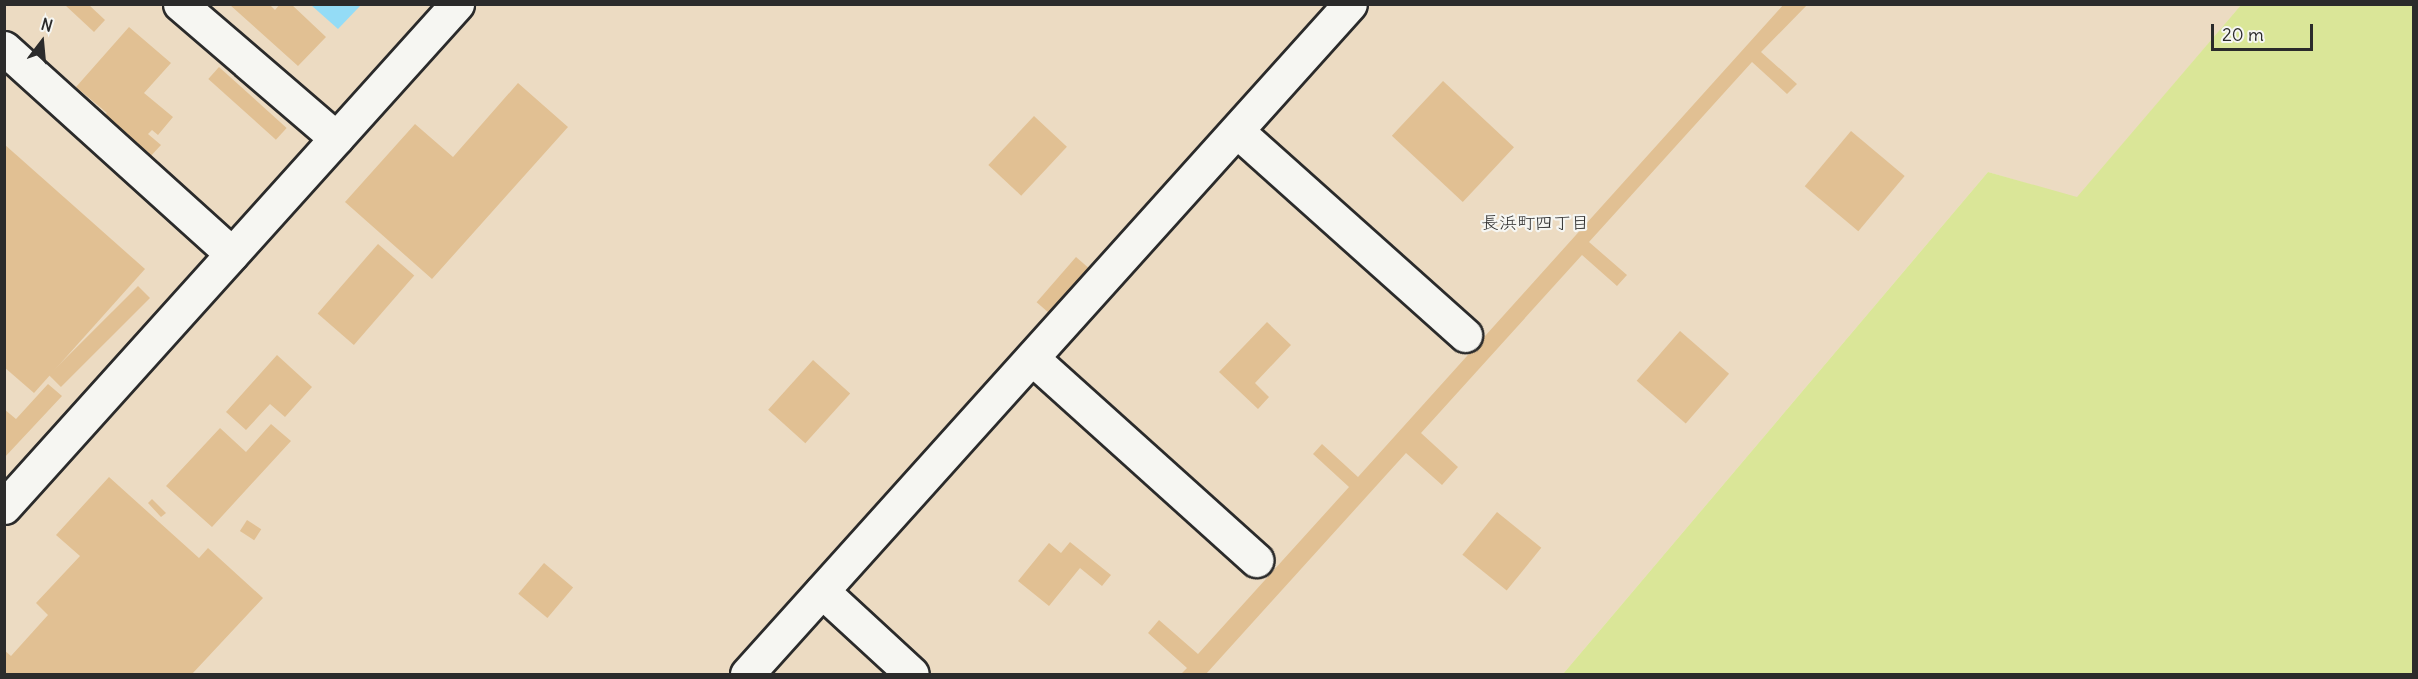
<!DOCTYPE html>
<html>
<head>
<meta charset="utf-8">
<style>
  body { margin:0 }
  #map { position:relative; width:2418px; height:679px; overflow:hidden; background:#f0e6d6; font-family:Delius,"Klee One",sans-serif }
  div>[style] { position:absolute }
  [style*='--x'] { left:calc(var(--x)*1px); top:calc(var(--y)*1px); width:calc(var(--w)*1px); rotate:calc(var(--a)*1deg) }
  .built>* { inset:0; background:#ecdbc2 }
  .green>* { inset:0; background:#dae698 }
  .water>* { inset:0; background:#94dcf6 }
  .building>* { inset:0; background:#e1c093; transform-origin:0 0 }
  .roads { filter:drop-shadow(2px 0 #2b2b2b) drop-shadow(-2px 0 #2b2b2b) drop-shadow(0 2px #2b2b2b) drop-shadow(0 -2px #2b2b2b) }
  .minor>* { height:33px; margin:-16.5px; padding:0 16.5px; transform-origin:16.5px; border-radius:16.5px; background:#f6f6f2 }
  span { translate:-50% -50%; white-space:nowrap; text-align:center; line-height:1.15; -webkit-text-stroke:4.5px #f6f6f2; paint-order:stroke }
  .neighbourhood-label { font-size:18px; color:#2b2b2b }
  .frame { position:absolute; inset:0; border:6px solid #2b2b2b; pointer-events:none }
  .north { position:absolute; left:12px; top:12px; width:60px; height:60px; -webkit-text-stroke:4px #f6f6f2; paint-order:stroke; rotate:16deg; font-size:16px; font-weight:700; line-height:24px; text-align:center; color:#2b2b2b }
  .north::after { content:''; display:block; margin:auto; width:21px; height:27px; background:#2b2b2b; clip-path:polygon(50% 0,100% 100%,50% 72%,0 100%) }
  .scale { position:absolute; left:2211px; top:24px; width:102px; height:27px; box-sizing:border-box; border:3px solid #2b2b2b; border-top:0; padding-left:8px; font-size:18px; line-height:21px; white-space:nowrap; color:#2b2b2b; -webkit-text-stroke:4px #f6f6f2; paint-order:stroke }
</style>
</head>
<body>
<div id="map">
  <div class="built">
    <div style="clip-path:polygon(4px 5px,2241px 5px,2077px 198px,1988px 172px,1563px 674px,5px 674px)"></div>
  </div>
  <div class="green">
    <div style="clip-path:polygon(2241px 5px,2413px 5px,2413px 674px,1563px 674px,1988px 172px,2077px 197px)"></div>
  </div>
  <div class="water">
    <div style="clip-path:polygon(311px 5px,361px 5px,338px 29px)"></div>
  </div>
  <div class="building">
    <div style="clip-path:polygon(280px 4px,291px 4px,326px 37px,298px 66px,230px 5px,270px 5px,275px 10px)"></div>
    <div style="clip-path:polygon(1784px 4px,1808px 4px,1761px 52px,1797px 84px,1787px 94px,1752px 62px,1589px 242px,1627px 275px,1617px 286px,1582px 255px,1421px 433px,1458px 467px,1442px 485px,1406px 453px,1206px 674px,1181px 674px,1187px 668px,1148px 633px,1159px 620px,1198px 654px,1349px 487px,1313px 454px,1322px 444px,1358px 477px)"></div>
    <div style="clip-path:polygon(65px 5px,89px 5px,105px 20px,94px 32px)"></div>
    <div style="clip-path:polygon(129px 27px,171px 63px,144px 93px,173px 117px,158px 135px,152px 130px,148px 134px,161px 145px,148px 159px,100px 118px,107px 113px,76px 87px)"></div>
    <div style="left:219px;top:67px;width:91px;height:16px;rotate:42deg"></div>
    <div style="left:1443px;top:81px;width:97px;height:75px;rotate:43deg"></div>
    <div style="clip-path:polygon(518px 83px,568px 127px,432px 279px,345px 202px,415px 124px,453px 157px)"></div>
    <div style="left:1034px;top:116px;width:45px;height:67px;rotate:43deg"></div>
    <div style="left:1851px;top:131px;width:70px;height:72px;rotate:40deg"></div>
    <div style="clip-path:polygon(4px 144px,145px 269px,34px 393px,4px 367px)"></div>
    <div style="left:378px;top:244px;width:48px;height:92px;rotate:41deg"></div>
    <div style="left:1076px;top:257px;width:21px;height:60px;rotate:41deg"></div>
    <div style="left:138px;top:286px;width:17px;height:126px;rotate:45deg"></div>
    <div style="clip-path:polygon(1267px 322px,1291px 345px,1255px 383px,1269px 397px,1258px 409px,1219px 372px)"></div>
    <div style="left:1680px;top:331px;width:65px;height:66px;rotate:41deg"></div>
    <div style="clip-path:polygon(277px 355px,312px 387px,285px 417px,270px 404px,246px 430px,226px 412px)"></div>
    <div style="left:813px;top:360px;width:50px;height:67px;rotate:42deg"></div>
    <div style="clip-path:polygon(48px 384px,62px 396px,4px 458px,4px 409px,16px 419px)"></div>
    <div style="clip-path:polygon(271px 424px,291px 441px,212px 527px,166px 486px,220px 428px,246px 452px)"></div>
    <div style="clip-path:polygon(109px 477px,199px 558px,208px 548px,263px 598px,192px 674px,4px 674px,4px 650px,11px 656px,48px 615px,36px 603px,80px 556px,56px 535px)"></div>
    <div style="clip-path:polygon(152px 499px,166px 513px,161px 517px,148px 503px)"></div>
    <div style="left:1497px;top:512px;width:57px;height:55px;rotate:39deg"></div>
    <div style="left:247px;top:520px;width:17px;height:13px;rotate:33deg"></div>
    <div style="clip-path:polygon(1070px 542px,1111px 575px,1102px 586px,1080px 568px,1049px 606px,1018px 581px,1049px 543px,1061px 553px)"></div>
    <div style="left:544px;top:563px;width:38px;height:40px;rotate:40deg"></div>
  </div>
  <div class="roads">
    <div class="minor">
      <div style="--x:180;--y:4;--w:206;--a:40.7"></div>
      <div style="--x:4;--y:48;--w:307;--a:42.1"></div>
      <div style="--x:1237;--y:131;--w:306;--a:41.8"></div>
      <div style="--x:1032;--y:358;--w:302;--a:42"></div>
      <div style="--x:4;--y:507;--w:677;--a:-47.99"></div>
      <div style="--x:822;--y:591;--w:122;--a:42.7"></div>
      <div style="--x:747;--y:674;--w:901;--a:-48.01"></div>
    </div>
  </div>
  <div class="neighbourhood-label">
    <span style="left:1535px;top:223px">長浜町四丁目</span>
  </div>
  <div class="frame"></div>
  <div class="north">N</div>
  <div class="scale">20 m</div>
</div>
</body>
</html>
